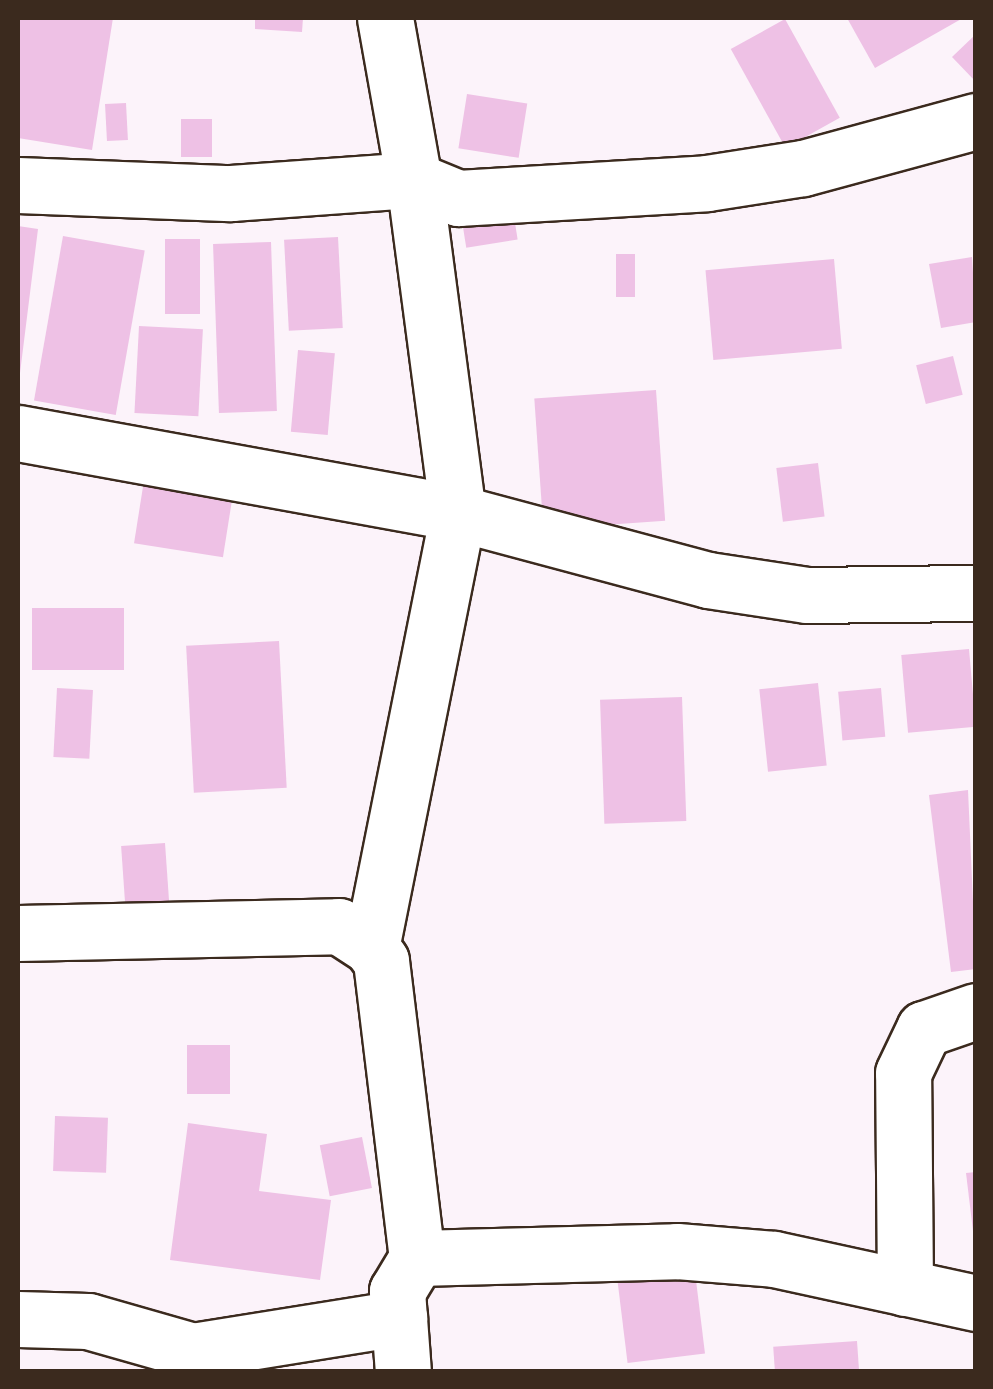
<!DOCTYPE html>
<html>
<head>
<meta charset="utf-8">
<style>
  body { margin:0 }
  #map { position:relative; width:993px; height:1389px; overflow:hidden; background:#fcf3fa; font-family:"Playpen Sans",sans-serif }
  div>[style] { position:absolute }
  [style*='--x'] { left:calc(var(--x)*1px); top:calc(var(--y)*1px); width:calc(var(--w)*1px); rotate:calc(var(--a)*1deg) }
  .building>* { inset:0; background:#eec1e5; transform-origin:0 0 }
  .roads { filter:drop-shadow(2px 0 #3b2a1e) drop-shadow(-2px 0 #3b2a1e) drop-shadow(0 2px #3b2a1e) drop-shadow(0 -2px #3b2a1e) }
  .minor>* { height:55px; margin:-27.5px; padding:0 27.5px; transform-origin:27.5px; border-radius:27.5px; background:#fff }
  span { translate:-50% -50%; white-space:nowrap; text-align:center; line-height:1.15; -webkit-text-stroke:9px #fff; paint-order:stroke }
  .frame { position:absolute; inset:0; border:20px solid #3b2a1e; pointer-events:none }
</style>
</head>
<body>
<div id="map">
  <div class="building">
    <div style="clip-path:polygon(18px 18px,113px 18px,92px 150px,18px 138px)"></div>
    <div style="clip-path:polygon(255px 18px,303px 18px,302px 32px,255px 29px)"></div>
    <div style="clip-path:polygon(847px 18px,963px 18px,875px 68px)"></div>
    <div style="left:785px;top:19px;width:113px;height:62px;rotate:61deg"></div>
    <div style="clip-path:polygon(976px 34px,976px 82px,952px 57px)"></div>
    <div style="left:467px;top:94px;width:61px;height:55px;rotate:9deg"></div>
    <div style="left:126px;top:103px;width:37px;height:21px;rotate:87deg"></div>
    <div style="left:181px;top:119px;width:31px;height:38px"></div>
    <div style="left:512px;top:204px;width:36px;height:52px;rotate:81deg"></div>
    <div style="clip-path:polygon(18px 226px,38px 229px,20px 373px,18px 373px)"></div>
    <div style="left:63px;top:236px;width:83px;height:167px;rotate:10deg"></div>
    <div style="left:338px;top:237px;width:91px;height:54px;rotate:87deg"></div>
    <div style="left:200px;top:239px;width:75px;height:35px;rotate:90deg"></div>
    <div style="left:271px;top:242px;width:169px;height:58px;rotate:88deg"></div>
    <div style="left:616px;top:254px;width:19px;height:43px"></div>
    <div style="clip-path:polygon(972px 257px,976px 322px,941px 328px,929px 264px)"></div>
    <div style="left:834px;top:259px;width:90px;height:129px;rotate:85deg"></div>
    <div style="left:139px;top:326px;width:64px;height:87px;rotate:3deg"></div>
    <div style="left:298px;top:350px;width:37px;height:82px;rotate:5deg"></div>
    <div style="left:953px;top:356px;width:40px;height:38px;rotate:76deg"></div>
    <div style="left:656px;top:390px;width:131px;height:122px;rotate:86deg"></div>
    <div style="left:818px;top:463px;width:54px;height:42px;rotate:83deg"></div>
    <div style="left:145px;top:474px;width:90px;height:70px;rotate:9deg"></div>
    <div style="left:32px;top:608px;width:92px;height:62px"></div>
    <div style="left:279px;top:641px;width:147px;height:93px;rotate:87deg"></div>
    <div style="left:969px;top:649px;width:78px;height:68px;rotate:85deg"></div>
    <div style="left:818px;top:683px;width:83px;height:59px;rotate:84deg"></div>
    <div style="left:57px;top:688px;width:36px;height:69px;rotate:3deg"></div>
    <div style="left:881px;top:688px;width:49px;height:43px;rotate:85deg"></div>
    <div style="left:682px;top:697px;width:124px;height:82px;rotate:88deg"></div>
    <div style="clip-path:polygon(968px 790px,976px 969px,951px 972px,929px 795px)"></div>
    <div style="left:165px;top:843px;width:64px;height:44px;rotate:86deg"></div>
    <div style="left:187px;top:1045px;width:43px;height:49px"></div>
    <div style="left:55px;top:1116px;width:53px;height:55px;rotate:2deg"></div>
    <div style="clip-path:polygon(188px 1123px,267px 1134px,259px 1191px,331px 1200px,320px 1280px,170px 1260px)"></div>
    <div style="left:362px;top:1137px;width:52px;height:43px;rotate:79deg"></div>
    <div style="clip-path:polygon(976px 1172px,976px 1231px,973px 1231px,966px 1173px)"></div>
    <div style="left:695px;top:1272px;width:82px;height:78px;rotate:83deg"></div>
    <div style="left:857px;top:1341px;width:31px;height:84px;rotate:86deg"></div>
  </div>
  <div class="roads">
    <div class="minor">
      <div style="--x:385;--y:18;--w:165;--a:79.9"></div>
      <div style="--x:414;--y:180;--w:48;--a:22.2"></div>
      <div style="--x:458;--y:198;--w:249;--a:-3.4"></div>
      <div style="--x:707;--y:183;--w:97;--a:-8.9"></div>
      <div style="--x:803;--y:168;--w:179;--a:-15.2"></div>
      <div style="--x:18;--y:185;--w:213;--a:2.2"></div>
      <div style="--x:231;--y:193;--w:183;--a:-4.1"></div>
      <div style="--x:414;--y:180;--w:336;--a:82.5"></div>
      <div style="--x:458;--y:513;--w:443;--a:101.3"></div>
      <div style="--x:18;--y:433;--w:447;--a:10.3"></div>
      <div style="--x:458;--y:513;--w:259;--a:15"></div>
      <div style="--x:708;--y:580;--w:100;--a:8.6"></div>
      <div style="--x:807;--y:595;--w:169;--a:-0.7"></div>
      <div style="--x:18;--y:933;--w:321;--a:-1.2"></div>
      <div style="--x:339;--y:926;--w:38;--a:33"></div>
      <div style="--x:371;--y:947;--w:17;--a:54"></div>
      <div style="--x:381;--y:961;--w:299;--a:83.1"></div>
      <div style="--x:417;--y:1258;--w:39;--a:121"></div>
      <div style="--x:397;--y:1291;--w:81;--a:85.8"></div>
      <div style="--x:417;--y:1258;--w:260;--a:-1.5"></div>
      <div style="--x:677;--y:1251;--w:97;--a:4.7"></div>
      <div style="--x:774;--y:1259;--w:207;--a:12.3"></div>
      <div style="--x:905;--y:1288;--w:215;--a:-90.5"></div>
      <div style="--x:903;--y:1073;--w:49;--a:-64.5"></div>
      <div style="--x:924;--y:1029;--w:55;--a:-19.1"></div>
      <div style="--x:18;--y:1319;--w:70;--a:1.6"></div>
      <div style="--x:88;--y:1321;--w:109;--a:15.9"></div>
      <div style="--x:193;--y:1351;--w:209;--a:-9.1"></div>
    </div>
  </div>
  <div class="frame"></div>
</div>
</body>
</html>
